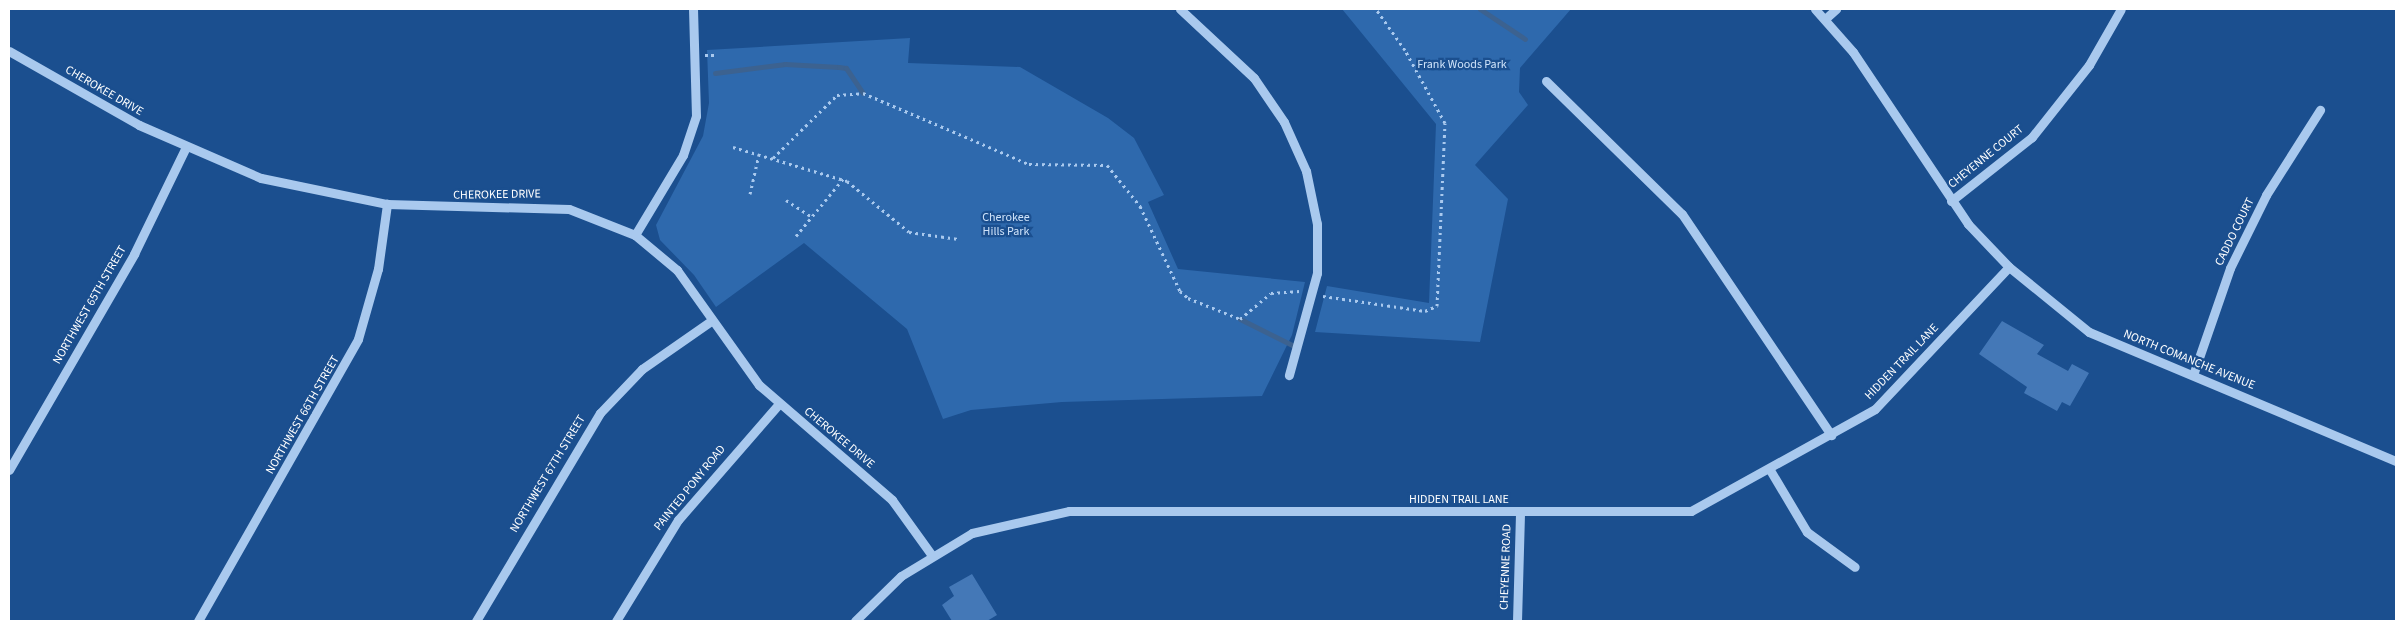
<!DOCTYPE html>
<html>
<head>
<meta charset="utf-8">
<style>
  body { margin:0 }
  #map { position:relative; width:2405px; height:630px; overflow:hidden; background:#1b4f8f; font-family:"Source Sans 3",sans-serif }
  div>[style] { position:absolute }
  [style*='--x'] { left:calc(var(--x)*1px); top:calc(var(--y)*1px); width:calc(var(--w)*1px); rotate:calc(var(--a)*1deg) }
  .green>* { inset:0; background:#2e69ad }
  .stream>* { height:5px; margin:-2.5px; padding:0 2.5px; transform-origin:2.5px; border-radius:2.5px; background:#3c6290 }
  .building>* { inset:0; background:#4478b7 }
  .path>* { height:3px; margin-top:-1.5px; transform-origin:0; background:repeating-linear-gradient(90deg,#a9c9ee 0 2.5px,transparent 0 6.5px) }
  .minor>* { height:9px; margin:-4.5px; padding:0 4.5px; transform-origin:4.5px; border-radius:4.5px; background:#a9c9ee }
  span { translate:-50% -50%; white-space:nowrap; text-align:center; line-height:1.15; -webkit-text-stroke:4.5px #1b4f8f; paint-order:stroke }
  .park-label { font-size:12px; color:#cfe3fa }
  .street-label { font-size:12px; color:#fff }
  .frame { position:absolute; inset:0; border:10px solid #fff; pointer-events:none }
</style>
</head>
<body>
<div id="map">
  <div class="green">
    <div style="clip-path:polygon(1342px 9px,1571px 9px,1520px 68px,1519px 92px,1528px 105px,1475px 165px,1508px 199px,1480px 342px,1315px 332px,1327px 286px,1429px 303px,1436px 124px)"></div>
    <div style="clip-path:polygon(910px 38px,908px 63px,1020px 67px,1108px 118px,1134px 138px,1164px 195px,1148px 202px,1178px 269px,1305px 282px,1292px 335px,1262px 396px,1062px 402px,971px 410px,943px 419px,907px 329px,804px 243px,716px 307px,694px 275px,660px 240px,656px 225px,703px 136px,709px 103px,707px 50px)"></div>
  </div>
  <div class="stream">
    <div style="--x:1480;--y:9;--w:54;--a:33.7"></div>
    <div style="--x:715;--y:73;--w:71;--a:-7.3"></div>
    <div style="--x:785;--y:64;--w:54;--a:3.2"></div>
    <div style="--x:839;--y:67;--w:7;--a:8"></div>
    <div style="--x:846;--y:68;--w:30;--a:56"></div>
    <div style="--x:1240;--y:319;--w:65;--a:26.6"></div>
  </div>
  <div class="building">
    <div style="clip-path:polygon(2002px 321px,2044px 345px,2037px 354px,2068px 371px,2072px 364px,2089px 373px,2070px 406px,2062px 402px,2057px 411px,2024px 393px,2027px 387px,1979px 354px)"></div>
    <div style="clip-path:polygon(972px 574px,997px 615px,987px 621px,952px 621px,942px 605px,954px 596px,949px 587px)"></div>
  </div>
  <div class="path">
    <div style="--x:705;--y:55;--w:10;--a:0"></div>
    <div style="--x:733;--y:147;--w:119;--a:16.6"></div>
    <div style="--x:847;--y:181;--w:80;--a:39.4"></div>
    <div style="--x:909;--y:232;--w:50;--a:8"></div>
    <div style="--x:773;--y:158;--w:90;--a:-44.5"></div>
    <div style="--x:837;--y:95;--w:26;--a:-4"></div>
    <div style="--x:863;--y:93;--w:181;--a:23.2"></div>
    <div style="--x:1029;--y:164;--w:78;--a:0.7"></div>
    <div style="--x:1107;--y:165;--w:53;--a:51.2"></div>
    <div style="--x:1140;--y:206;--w:94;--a:64.8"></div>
    <div style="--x:1180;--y:291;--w:11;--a:41"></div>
    <div style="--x:1188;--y:298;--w:56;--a:22"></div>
    <div style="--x:1240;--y:319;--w:40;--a:-40"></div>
    <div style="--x:1271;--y:293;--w:29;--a:-4"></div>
    <div style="--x:750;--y:194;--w:41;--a:-77.3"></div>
    <div style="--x:786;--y:200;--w:31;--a:33"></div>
    <div style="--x:796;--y:236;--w:74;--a:-50.5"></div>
    <div style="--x:1323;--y:296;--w:103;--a:8.4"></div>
    <div style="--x:1425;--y:311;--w:13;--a:-23"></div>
    <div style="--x:1437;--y:306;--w:183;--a:-87.5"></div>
    <div style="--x:1445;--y:123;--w:83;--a:-118.7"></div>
    <div style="--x:1405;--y:50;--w:50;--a:-125.3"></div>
  </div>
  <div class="minor">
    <div style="--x:1180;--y:9;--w:101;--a:43"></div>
    <div style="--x:1254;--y:78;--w:53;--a:55.7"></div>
    <div style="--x:1284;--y:122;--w:54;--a:65.8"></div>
    <div style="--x:1306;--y:171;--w:54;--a:78.3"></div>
    <div style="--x:1317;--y:224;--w:49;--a:90"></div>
    <div style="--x:1317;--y:273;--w:106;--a:105.4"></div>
    <div style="--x:1815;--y:9;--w:57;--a:48.5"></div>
    <div style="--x:1853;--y:52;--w:207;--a:56.2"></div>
    <div style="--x:1968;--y:224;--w:59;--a:46.4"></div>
    <div style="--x:2009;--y:267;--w:103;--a:39.1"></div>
    <div style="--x:2089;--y:332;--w:333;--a:22.8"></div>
    <div style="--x:1825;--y:19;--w:15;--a:-42"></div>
    <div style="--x:9;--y:51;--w:150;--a:29.6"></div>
    <div style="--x:139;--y:125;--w:133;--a:23.5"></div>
    <div style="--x:261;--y:178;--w:129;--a:11.7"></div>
    <div style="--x:387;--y:204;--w:182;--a:1.6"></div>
    <div style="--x:569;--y:209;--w:71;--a:21.5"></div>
    <div style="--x:635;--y:235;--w:55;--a:39.8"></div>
    <div style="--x:677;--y:270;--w:141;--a:54.5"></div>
    <div style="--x:759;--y:385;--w:176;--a:40.8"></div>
    <div style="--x:892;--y:500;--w:67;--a:54.2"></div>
    <div style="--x:1546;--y:81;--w:190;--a:44.4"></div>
    <div style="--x:1682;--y:214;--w:267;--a:56"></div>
    <div style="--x:1951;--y:201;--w:103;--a:-38.3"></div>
    <div style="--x:2032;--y:137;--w:92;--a:-51.6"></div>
    <div style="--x:2089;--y:65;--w:64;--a:-60.3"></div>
    <div style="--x:635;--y:235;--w:93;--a:-59"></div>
    <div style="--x:683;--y:155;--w:41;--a:-71.6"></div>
    <div style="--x:696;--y:116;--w:107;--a:-91.6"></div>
    <div style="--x:2193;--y:375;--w:113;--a:-70.9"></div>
    <div style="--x:2230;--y:268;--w:81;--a:-63.7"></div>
    <div style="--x:2266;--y:195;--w:101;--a:-57.6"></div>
    <div style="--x:9;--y:470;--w:250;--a:-59.9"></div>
    <div style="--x:134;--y:254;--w:117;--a:-64.1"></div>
    <div style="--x:1770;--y:470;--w:72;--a:59.2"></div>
    <div style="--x:1807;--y:532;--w:59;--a:36.1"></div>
    <div style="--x:198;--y:621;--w:324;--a:-60.4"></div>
    <div style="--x:358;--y:339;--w:73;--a:-74.1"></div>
    <div style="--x:378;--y:269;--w:66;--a:-82.1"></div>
    <div style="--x:476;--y:621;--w:242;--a:-59.2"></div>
    <div style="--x:600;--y:413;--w:61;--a:-46.3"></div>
    <div style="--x:642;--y:369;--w:84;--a:-34.8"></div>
    <div style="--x:616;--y:621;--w:119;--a:-58.5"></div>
    <div style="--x:678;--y:520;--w:154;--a:-49"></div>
    <div style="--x:855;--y:621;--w:64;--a:-44.4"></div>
    <div style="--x:901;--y:576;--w:83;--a:-31.2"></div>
    <div style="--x:972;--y:533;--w:99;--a:-12.8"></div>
    <div style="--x:1069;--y:511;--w:622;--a:0"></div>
    <div style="--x:1691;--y:511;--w:210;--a:-29"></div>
    <div style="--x:1875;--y:409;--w:195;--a:-46.7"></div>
    <div style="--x:1517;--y:621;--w:109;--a:-88.4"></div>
  </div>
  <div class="park-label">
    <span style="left:1462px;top:65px">Frank Woods Park</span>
    <span style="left:1006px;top:225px">Cherokee<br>Hills Park</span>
  </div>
  <div class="street-label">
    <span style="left:104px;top:91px;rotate:30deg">CHEROKEE DRIVE</span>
    <span style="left:1986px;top:157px;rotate:-39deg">CHEYENNE COURT</span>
    <span style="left:497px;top:195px;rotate:-1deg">CHEROKEE DRIVE</span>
    <span style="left:2235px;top:232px;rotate:-64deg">CADDO COURT</span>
    <span style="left:90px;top:305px;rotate:-60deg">NORTHWEST 65TH STREET</span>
    <span style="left:2189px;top:360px;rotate:22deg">NORTH COMANCHE AVENUE</span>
    <span style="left:1902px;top:362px;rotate:-46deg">HIDDEN TRAIL LANE</span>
    <span style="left:303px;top:415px;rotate:-60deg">NORTHWEST 66TH STREET</span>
    <span style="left:839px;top:438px;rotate:40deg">CHEROKEE DRIVE</span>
    <span style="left:548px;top:474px;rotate:-59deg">NORTHWEST 67TH STREET</span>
    <span style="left:690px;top:488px;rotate:-51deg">PAINTED PONY ROAD</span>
    <span style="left:1459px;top:500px">HIDDEN TRAIL LANE</span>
    <span style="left:1506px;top:567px;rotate:-88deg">CHEYENNE ROAD</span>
  </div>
  <div class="frame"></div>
</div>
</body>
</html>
